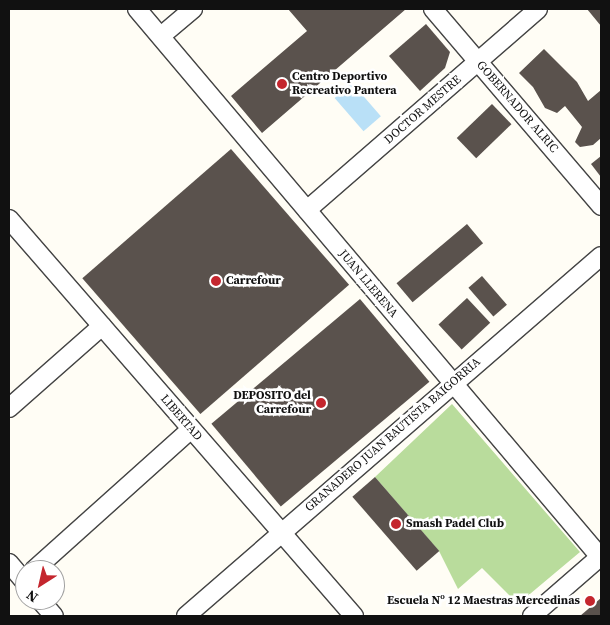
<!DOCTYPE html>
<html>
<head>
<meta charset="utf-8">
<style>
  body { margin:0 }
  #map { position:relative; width:610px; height:625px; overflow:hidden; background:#fffdf5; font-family:"Source Serif 4",serif }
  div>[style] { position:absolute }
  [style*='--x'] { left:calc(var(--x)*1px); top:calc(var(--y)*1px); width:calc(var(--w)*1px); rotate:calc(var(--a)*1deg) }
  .forest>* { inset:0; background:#b9dc9c }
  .water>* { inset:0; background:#b9e0f7; transform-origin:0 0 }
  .building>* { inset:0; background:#5a524d; transform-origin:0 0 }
  .roads { filter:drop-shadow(1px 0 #444) drop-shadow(-1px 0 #444) drop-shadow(0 1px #444) drop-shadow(0 -1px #444) }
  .minor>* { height:18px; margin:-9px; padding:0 9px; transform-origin:9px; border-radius:9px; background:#fff }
  .dots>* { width:14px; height:14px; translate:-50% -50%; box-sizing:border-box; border:2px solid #fff; border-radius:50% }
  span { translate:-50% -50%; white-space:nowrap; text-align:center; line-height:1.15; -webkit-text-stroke:5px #fff; paint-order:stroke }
  .poi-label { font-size:12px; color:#111; font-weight:700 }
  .left { translate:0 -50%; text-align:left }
  .right { translate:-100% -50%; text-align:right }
  .street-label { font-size:12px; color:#111 }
  .frame { position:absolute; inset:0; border:10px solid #111; pointer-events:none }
  .north { position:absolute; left:15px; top:560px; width:50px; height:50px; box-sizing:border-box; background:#fff; border:1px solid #a0a0a0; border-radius:50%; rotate:215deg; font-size:14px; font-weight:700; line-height:20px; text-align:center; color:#111 }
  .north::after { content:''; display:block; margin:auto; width:18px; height:22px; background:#c4262e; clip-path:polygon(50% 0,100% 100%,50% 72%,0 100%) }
</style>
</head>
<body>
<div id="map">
  <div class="forest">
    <div style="clip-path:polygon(452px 404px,580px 552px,518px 604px,482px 568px,458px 589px,439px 551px,375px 477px)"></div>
  </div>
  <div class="water">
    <div style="left:352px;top:83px;width:44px;height:23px;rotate:49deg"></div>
  </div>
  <div class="building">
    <div style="clip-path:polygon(288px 9px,406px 9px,262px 133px,231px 96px,307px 31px)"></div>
    <div style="clip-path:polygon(587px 9px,601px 9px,601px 26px)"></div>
    <div style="clip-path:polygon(426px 24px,450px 52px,445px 68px,420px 91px,389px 56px)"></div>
    <div style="clip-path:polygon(544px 49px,577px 82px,588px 101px,601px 90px,601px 138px,593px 145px,580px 147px,575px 142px,582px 127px,565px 106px,557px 113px,545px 108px,533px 87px,519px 73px)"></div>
    <div style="left:492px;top:104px;width:28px;height:49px;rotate:46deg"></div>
    <div style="left:231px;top:149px;width:180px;height:197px;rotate:49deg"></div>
    <div style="clip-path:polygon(601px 156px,601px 177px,591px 164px)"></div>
    <div style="left:467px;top:224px;width:25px;height:92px;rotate:50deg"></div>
    <div style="left:482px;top:276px;width:38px;height:18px;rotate:49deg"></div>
    <div style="left:467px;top:298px;width:34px;height:39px;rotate:47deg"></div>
    <div style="left:360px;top:299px;width:108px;height:194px;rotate:50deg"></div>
    <div style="left:375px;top:477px;width:98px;height:30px;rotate:49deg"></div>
    <div style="clip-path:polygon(601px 598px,601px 616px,580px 616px)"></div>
  </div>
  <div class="roads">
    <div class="minor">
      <div style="--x:137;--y:9;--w:719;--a:49.8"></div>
      <div style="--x:433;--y:9;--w:259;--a:49.5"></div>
      <div style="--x:161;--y:36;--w:42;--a:-40.2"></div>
      <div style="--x:307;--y:210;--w:306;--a:-41"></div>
      <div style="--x:9;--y:219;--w:526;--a:49.01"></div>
      <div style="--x:9;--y:408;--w:124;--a:-41.4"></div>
      <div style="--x:9;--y:563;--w:25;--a:50"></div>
      <div style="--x:34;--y:570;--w:211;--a:-41.9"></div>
      <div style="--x:40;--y:600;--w:21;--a:49"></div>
      <div style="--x:186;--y:616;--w:549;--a:-40.94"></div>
      <div style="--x:532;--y:616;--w:91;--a:-41"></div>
    </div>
  </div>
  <div class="dots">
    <div style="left:282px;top:84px;background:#c4262e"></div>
    <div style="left:216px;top:281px;background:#c4262e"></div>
    <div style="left:321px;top:403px;background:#c4262e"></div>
    <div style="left:396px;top:524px;background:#c4262e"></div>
    <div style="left:590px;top:601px;background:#c4262e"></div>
  </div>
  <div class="poi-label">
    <span class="left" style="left:292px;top:84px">Centro Deportivo<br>Recreativo Pantera</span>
    <span class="left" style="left:226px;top:281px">Carrefour</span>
    <span class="right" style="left:311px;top:403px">DEPOSITO del<br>Carrefour</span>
    <span class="left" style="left:406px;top:524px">Smash Padel Club</span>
    <span class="right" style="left:580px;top:601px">Escuela Nº 12 Maestras Mercedinas</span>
  </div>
  <div class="street-label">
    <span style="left:517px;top:107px;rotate:49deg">GOBERNADOR ALRIC</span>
    <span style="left:423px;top:110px;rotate:-41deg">DOCTOR MESTRE</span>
    <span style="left:368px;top:284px;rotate:50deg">JUAN LLERENA</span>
    <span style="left:181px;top:418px;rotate:49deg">LIBERTAD</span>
    <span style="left:393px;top:435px;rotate:-41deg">GRANADERO JUAN BAUTISTA BAIGORRIA</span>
  </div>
  <div class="frame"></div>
  <div class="north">N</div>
</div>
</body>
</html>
